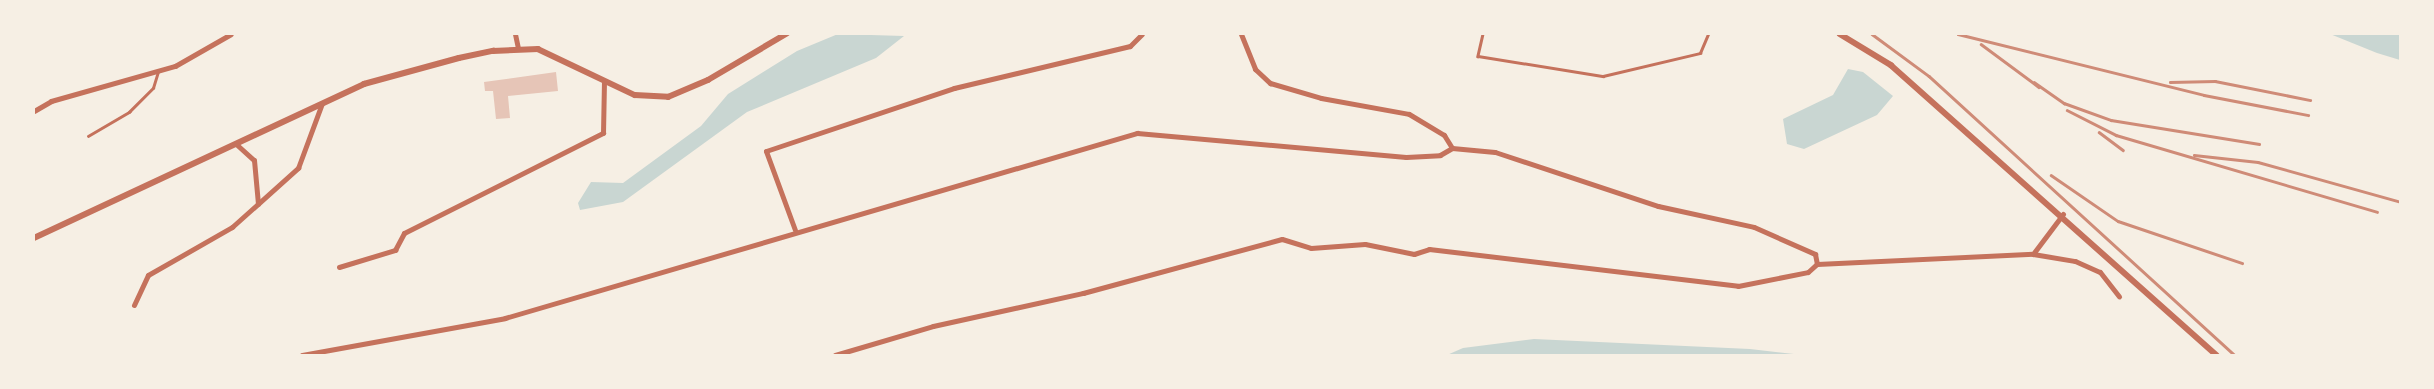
<!DOCTYPE html>
<html>
<head>
<meta charset="utf-8">
<style>
  body { margin:0 }
  #map { position:relative; width:2434px; height:389px; overflow:hidden; background:#f6efe4; font-family:Manrope,sans-serif }
  div>[style] { position:absolute }
  [style*='--x'] { left:calc(var(--x)*1px); top:calc(var(--y)*1px); width:calc(var(--w)*1px); rotate:calc(var(--a)*1deg) }
  .water>* { inset:0; background:#c9d6d2 }
  .building>* { inset:0; background:#e6c5b7 }
  .service>* { height:2.5px; margin:-1.25px; padding:0 1.25px; transform-origin:1.25px; border-radius:1.25px; background:#c5725c }
  .minor>* { height:5px; margin:-2.5px; padding:0 2.5px; transform-origin:2.5px; border-radius:2.5px; background:#c5725c }
  .tertiary>* { height:5.5px; margin:-2.75px; padding:0 2.75px; transform-origin:2.75px; border-radius:2.75px; background:#c5725c }
  .rail>* { height:2.5px; margin:-1.25px; padding:0 1.25px; transform-origin:1.25px; border-radius:1.25px; background:#cf8b77 }
  span { translate:-50% -50%; white-space:nowrap; text-align:center; line-height:1.15; -webkit-text-stroke:4.5px #f6efe4; paint-order:stroke }
  .frame { position:absolute; inset:0; border:35px solid #f6efe4; pointer-events:none }
</style>
</head>
<body>
<div id="map">
  <div class="water">
    <div style="clip-path:polygon(838px 34px,904px 36px,876px 58px,747px 112px,623px 202px,580px 210px,578px 203px,591px 182px,623px 183px,701px 126px,728px 94px,797px 51px)"></div>
    <div style="clip-path:polygon(2330px 34px,2400px 34px,2400px 60px,2377px 53px)"></div>
    <div style="clip-path:polygon(1848px 69px,1863px 72px,1893px 96px,1877px 115px,1804px 149px,1787px 144px,1783px 119px,1833px 95px)"></div>
    <div style="clip-path:polygon(1534px 339px,1750px 349px,1803px 355px,1447px 355px,1463px 348px)"></div>
  </div>
  <div class="building">
    <div style="clip-path:polygon(556px 72px,558px 91px,508px 96px,510px 118px,496px 119px,493px 91px,485px 91px,484px 82px)"></div>
  </div>
  <div class="service">
    <div style="--x:1483;--y:34;--w:23;--a:103"></div>
    <div style="--x:1478;--y:56;--w:127;--a:9.1"></div>
    <div style="--x:1603;--y:76;--w:100;--a:-13.3"></div>
    <div style="--x:1700;--y:53;--w:21;--a:-67"></div>
    <div style="--x:88;--y:136;--w:48;--a:-30.3"></div>
    <div style="--x:129;--y:112;--w:34;--a:-45"></div>
    <div style="--x:153;--y:88;--w:17;--a:-73"></div>
  </div>
  <div class="minor">
    <div style="--x:515;--y:34;--w:14;--a:78"></div>
    <div style="--x:1241;--y:34;--w:38;--a:68"></div>
    <div style="--x:1255;--y:69;--w:21;--a:43"></div>
    <div style="--x:1270;--y:83;--w:53;--a:16.4"></div>
    <div style="--x:1321;--y:98;--w:89;--a:10.3"></div>
    <div style="--x:1409;--y:114;--w:41;--a:31"></div>
    <div style="--x:1444;--y:135;--w:15;--a:58"></div>
    <div style="--x:1452;--y:148;--w:43;--a:5.3"></div>
    <div style="--x:1495;--y:152;--w:172;--a:18.3"></div>
    <div style="--x:1658;--y:206;--w:98;--a:12.3"></div>
    <div style="--x:1754;--y:227;--w:67;--a:23.9"></div>
    <div style="--x:1815;--y:254;--w:10;--a:79"></div>
    <div style="--x:1817;--y:264;--w:216;--a:-2.7"></div>
    <div style="--x:2033;--y:254;--w:50;--a:-53.1"></div>
    <div style="--x:34;--y:111;--w:20;--a:-30"></div>
    <div style="--x:51;--y:101;--w:129;--a:-15.8"></div>
    <div style="--x:175;--y:66;--w:64;--a:-29.7"></div>
    <div style="--x:236;--y:144;--w:24;--a:42"></div>
    <div style="--x:254;--y:160;--w:44;--a:84.8"></div>
    <div style="--x:795;--y:230;--w:84;--a:-110.2"></div>
    <div style="--x:766;--y:151;--w:198;--a:-18.5"></div>
    <div style="--x:954;--y:88;--w:181;--a:-13.4"></div>
    <div style="--x:1130;--y:46;--w:17;--a:-45"></div>
    <div style="--x:2033;--y:254;--w:43;--a:9.5"></div>
    <div style="--x:2075;--y:261;--w:27;--a:24"></div>
    <div style="--x:2100;--y:272;--w:31;--a:52"></div>
    <div style="--x:339;--y:267;--w:59;--a:-16.9"></div>
    <div style="--x:395;--y:250;--w:19;--a:-62"></div>
    <div style="--x:404;--y:233;--w:223;--a:-26.7"></div>
    <div style="--x:603;--y:133;--w:52;--a:-88.9"></div>
    <div style="--x:134;--y:305;--w:33;--a:-65"></div>
    <div style="--x:148;--y:275;--w:97;--a:-29.7"></div>
    <div style="--x:232;--y:227;--w:89;--a:-41.8"></div>
    <div style="--x:298;--y:168;--w:69;--a:-69.7"></div>
    <div style="--x:302;--y:355;--w:206;--a:-10.3"></div>
    <div style="--x:505;--y:318;--w:659;--a:-16.32"></div>
    <div style="--x:1137;--y:133;--w:270;--a:5.1"></div>
    <div style="--x:1406;--y:157;--w:34;--a:-3"></div>
    <div style="--x:1440;--y:155;--w:14;--a:-30"></div>
    <div style="--x:835;--y:355;--w:102;--a:-16.5"></div>
    <div style="--x:933;--y:326;--w:154;--a:-12.4"></div>
    <div style="--x:1083;--y:293;--w:206;--a:-15.2"></div>
    <div style="--x:1282;--y:239;--w:30;--a:17"></div>
    <div style="--x:1311;--y:248;--w:54;--a:-4.2"></div>
    <div style="--x:1365;--y:244;--w:50;--a:11.5"></div>
    <div style="--x:1414;--y:254;--w:16;--a:-18"></div>
    <div style="--x:1429;--y:249;--w:311;--a:6.8"></div>
    <div style="--x:1738;--y:286;--w:71;--a:-11.3"></div>
    <div style="--x:1808;--y:272;--w:12;--a:-42"></div>
  </div>
  <div class="tertiary">
    <div style="--x:1840;--y:34;--w:60;--a:31.3"></div>
    <div style="--x:1891;--y:65;--w:436;--a:41.7"></div>
    <div style="--x:34;--y:238;--w:364;--a:-25"></div>
    <div style="--x:364;--y:84;--w:98;--a:-15.3"></div>
    <div style="--x:459;--y:58;--w:35;--a:-12"></div>
    <div style="--x:493;--y:51;--w:45;--a:-2.5"></div>
    <div style="--x:538;--y:49;--w:107;--a:25.4"></div>
    <div style="--x:635;--y:95;--w:33;--a:3"></div>
    <div style="--x:668;--y:97;--w:43;--a:-23"></div>
    <div style="--x:708;--y:80;--w:91;--a:-30.5"></div>
  </div>
  <div class="rail">
    <div style="--x:1872;--y:34;--w:71;--a:36.4"></div>
    <div style="--x:1929;--y:76;--w:414;--a:42.4"></div>
    <div style="--x:1958;--y:34;--w:253;--a:13.9"></div>
    <div style="--x:2204;--y:95;--w:106;--a:10.9"></div>
    <div style="--x:1981;--y:44;--w:72;--a:36.6"></div>
    <div style="--x:2034;--y:82;--w:37;--a:35"></div>
    <div style="--x:2064;--y:103;--w:50;--a:19.9"></div>
    <div style="--x:2111;--y:120;--w:150;--a:9.2"></div>
    <div style="--x:2170;--y:82;--w:45;--a:-1.3"></div>
    <div style="--x:2215;--y:81;--w:97;--a:11.3"></div>
    <div style="--x:2067;--y:110;--w:55;--a:27"></div>
    <div style="--x:2116;--y:135;--w:272;--a:16.4"></div>
    <div style="--x:2099;--y:132;--w:30;--a:37"></div>
    <div style="--x:2194;--y:155;--w:64;--a:6.2"></div>
    <div style="--x:2258;--y:162;--w:145;--a:15.6"></div>
    <div style="--x:2051;--y:175;--w:81;--a:34.5"></div>
    <div style="--x:2118;--y:221;--w:131;--a:18.7"></div>
  </div>
  <div class="frame"></div>
</div>
</body>
</html>
